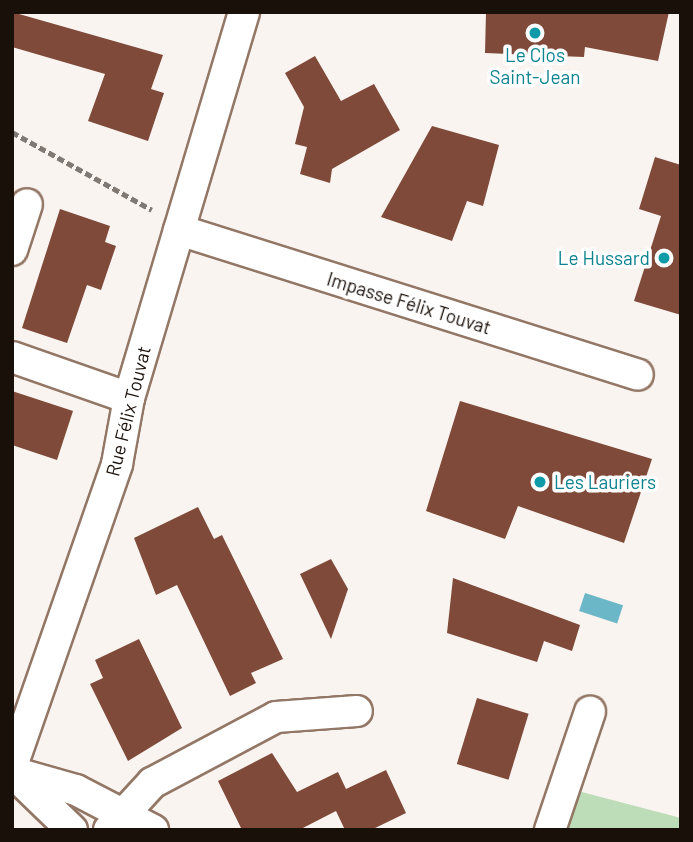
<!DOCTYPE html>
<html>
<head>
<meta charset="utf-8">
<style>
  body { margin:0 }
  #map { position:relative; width:693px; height:842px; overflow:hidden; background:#faf4f0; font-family:Barlow,sans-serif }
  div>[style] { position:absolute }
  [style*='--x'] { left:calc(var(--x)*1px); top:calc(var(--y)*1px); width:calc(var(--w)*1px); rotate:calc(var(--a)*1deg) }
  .green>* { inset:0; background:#bcddb7 }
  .water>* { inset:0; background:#6cb7c7; transform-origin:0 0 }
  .building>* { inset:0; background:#7f4a39; transform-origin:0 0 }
  .path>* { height:4.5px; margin-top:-2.25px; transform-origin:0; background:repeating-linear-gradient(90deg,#807873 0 7px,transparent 0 10.5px) }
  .roads { filter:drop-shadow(2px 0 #937766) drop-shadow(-2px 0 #937766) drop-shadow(0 2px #937766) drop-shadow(0 -2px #937766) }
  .minor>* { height:30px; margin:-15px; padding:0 15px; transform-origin:15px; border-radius:15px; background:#fff }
  .dots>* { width:19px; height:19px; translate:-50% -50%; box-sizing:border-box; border:4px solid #fff; border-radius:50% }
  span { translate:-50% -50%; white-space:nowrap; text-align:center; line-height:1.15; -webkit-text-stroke:7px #fff; paint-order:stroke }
  .culture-label { font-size:19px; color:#0d838f }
  .right { translate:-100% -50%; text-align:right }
  .left { translate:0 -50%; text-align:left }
  .street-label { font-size:19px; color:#1a100a }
  .frame { position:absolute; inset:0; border:14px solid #1a100a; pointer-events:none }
</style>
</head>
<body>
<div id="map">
  <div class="green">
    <div style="clip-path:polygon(578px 791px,681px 818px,681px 830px,565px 830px)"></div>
  </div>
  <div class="water">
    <div style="left:585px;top:593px;width:40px;height:19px;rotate:18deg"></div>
  </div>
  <div class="building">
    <div style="clip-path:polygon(12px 12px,163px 55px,151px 89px,164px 93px,148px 141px,88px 121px,105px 74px,12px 47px)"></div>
    <div style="clip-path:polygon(486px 12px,669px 12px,658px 61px,585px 47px,584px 57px,485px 53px)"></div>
    <div style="clip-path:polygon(315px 56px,341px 101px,374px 84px,400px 130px,332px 169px,330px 183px,300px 174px,307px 147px,295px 144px,304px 107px,285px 73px)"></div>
    <div style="clip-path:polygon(432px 126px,499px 145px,483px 206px,467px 201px,452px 241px,381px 217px)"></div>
    <div style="clip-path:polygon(655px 157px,681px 165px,681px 315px,634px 301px,661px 216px,639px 209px)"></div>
    <div style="clip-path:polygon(60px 209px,110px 226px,105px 242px,116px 246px,101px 290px,87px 285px,67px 343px,22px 328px)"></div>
    <div style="clip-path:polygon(12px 391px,73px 411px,57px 460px,12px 445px)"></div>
    <div style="clip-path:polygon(460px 401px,652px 459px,624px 543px,518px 506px,505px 539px,426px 511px)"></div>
    <div style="clip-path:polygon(198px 507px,214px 539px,222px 535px,283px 659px,251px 673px,256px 683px,230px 696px,177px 585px,156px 595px,134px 538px)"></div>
    <div style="clip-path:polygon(331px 559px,348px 589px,331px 639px,300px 574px)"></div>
    <div style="clip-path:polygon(453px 578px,580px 625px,572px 651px,544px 641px,537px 662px,447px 633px)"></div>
    <div style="clip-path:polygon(139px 639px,182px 728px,128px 761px,90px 684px,103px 678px,95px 660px)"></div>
    <div style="left:477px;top:698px;width:54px;height:69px;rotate:17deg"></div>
    <div style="clip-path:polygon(272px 753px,297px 792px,338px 772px,346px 789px,386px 770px,406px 813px,371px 830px,345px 830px,336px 811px,299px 830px,242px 830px,218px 781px)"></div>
  </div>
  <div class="path">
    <div style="--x:12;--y:132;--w:160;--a:29.1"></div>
  </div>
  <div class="roads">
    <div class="minor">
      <div style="--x:179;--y:230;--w:481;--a:17.5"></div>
      <div style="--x:12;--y:250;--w:48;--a:-71.9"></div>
      <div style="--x:12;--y:357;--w:124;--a:19.3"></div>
      <div style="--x:12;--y:766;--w:320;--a:-70.8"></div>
      <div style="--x:117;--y:464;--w:67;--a:-79.7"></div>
      <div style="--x:129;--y:398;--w:403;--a:-73.4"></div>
      <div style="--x:12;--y:772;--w:66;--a:15.7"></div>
      <div style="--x:76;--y:790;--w:87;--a:27.5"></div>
      <div style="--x:13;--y:773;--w:82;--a:44"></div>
      <div style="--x:109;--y:830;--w:64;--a:-47.5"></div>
      <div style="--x:152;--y:783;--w:140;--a:-28"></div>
      <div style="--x:276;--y:717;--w:81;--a:-4.2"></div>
      <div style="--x:550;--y:830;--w:125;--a:-71.3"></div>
    </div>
  </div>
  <div class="dots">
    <div style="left:535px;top:33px;background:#0f9aa8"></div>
    <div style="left:664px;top:258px;background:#0f9aa8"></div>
    <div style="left:540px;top:482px;background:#0f9aa8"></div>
  </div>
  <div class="culture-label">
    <span style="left:535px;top:66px">Le Clos<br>Saint-Jean</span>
    <span class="right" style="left:650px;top:258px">Le Hussard</span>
    <span class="left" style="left:554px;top:482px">Les Lauriers</span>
  </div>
  <div class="street-label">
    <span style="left:409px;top:303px;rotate:17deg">Impasse Félix Touvat</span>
    <span style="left:128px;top:411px;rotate:-76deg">Rue Félix Touvat</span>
  </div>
  <div class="frame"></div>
</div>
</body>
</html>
